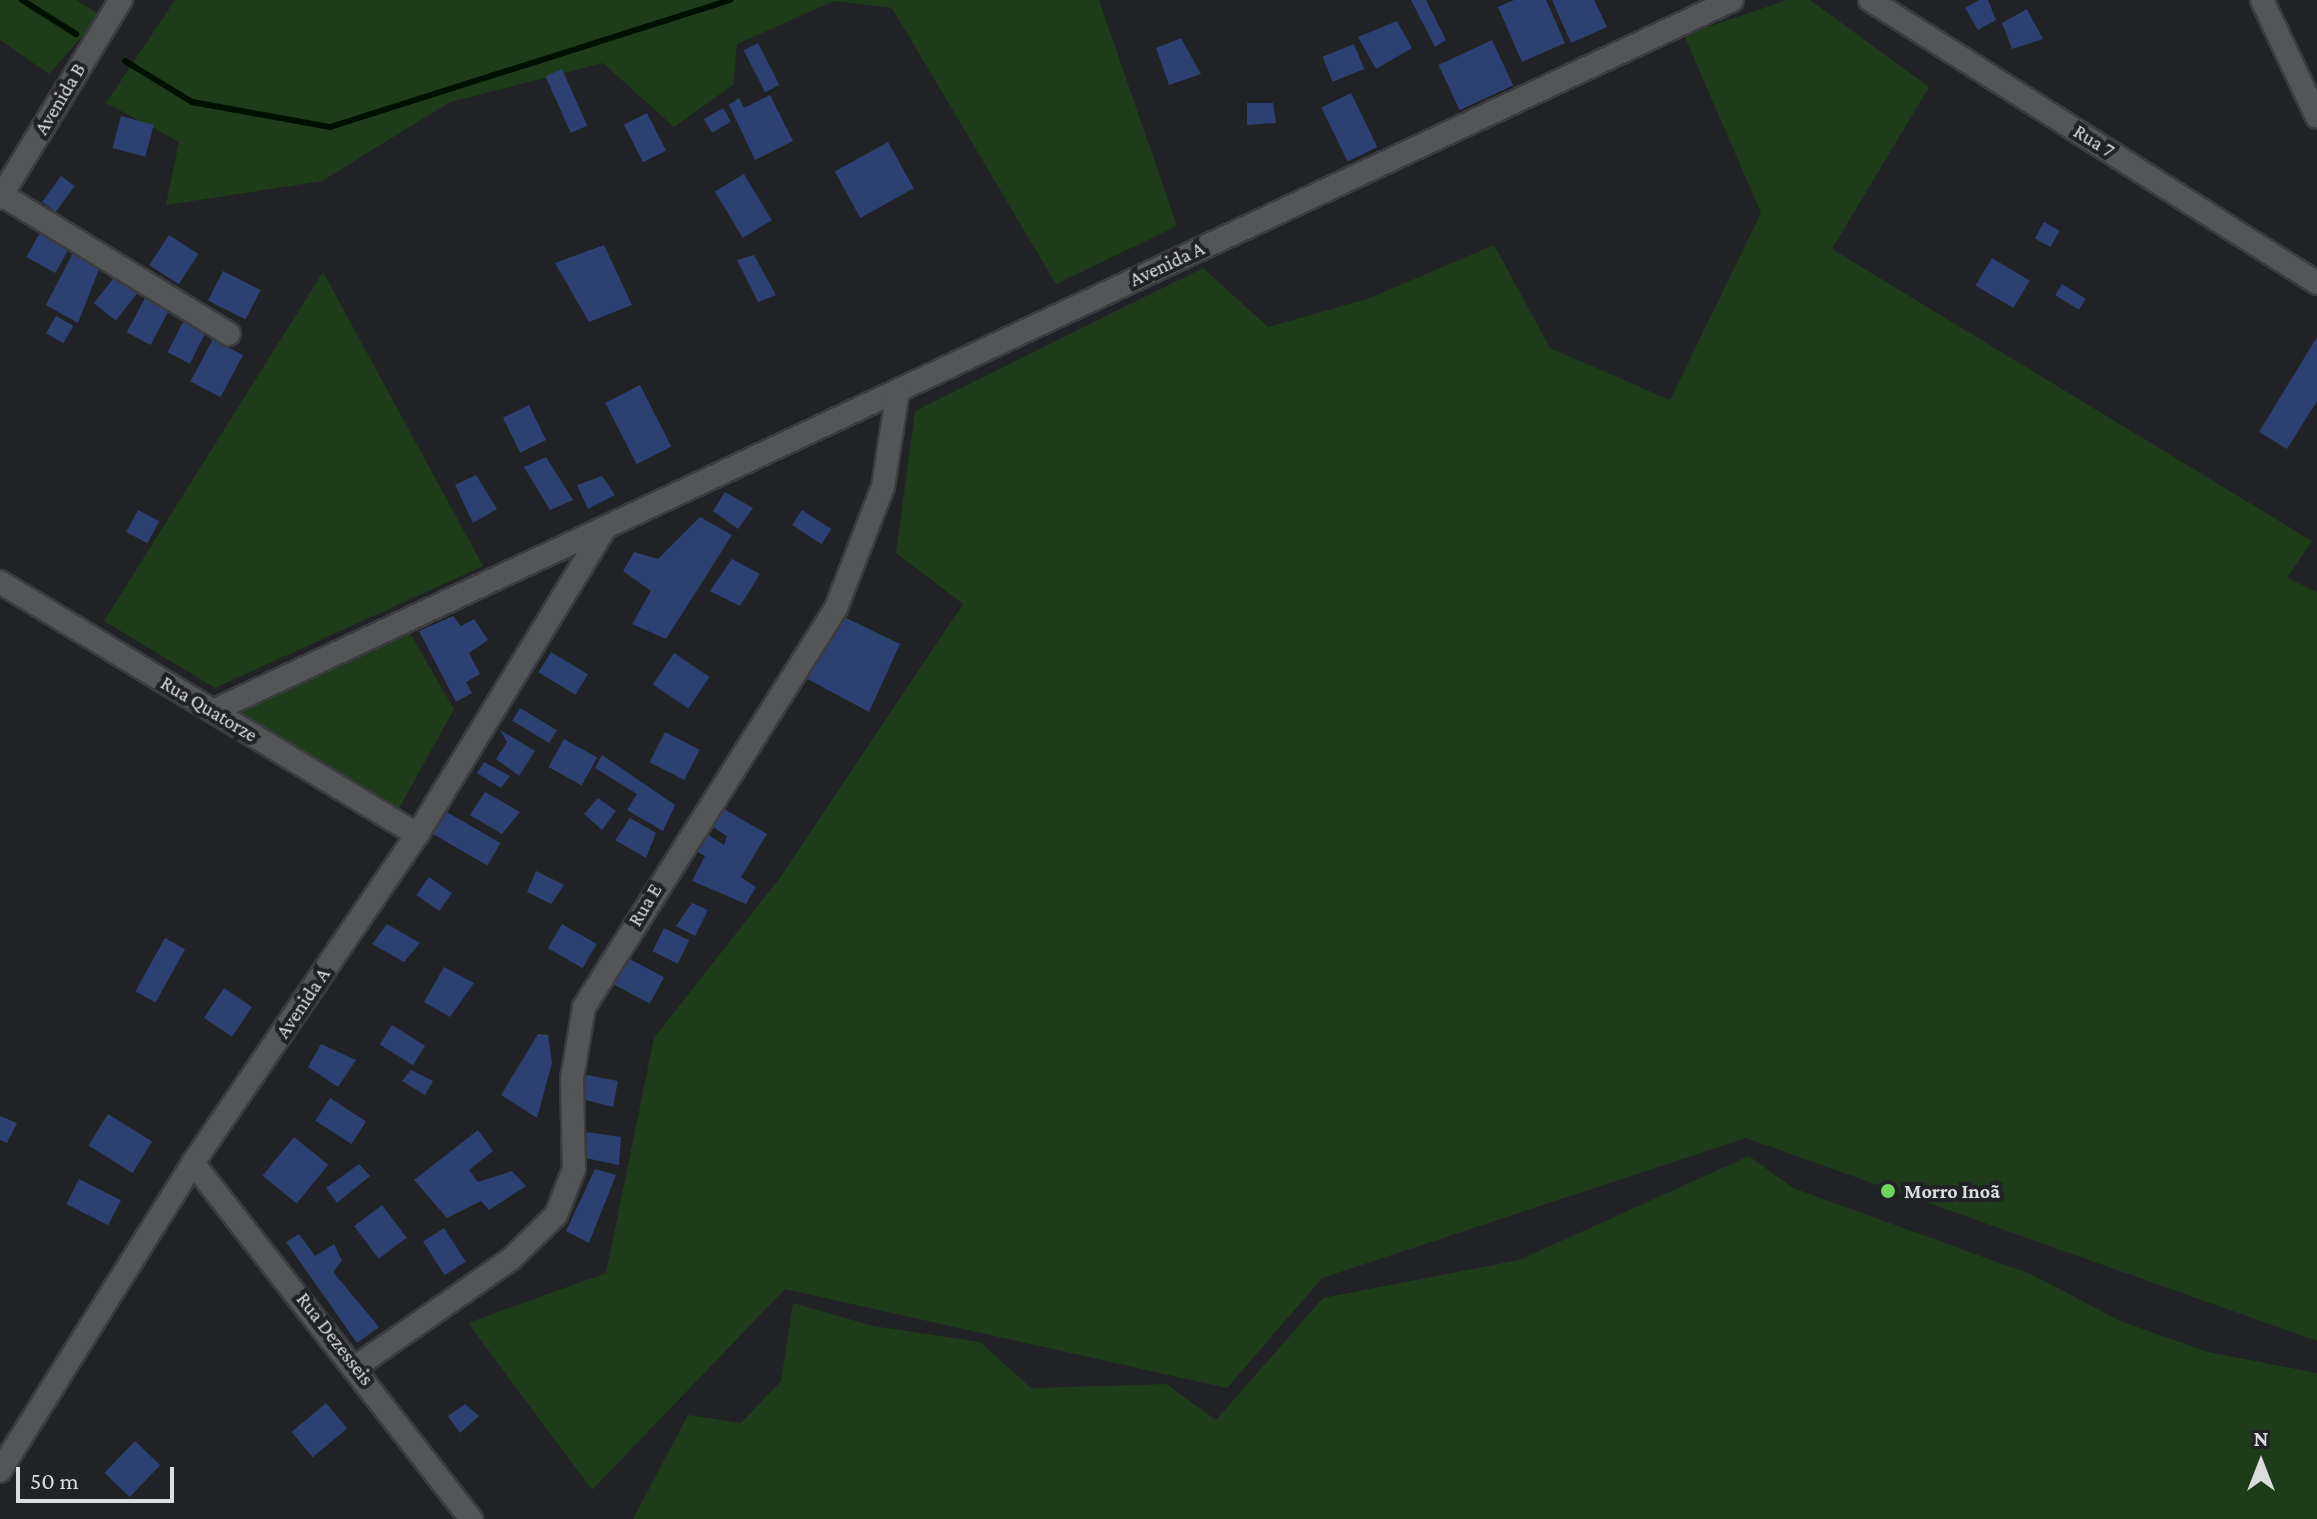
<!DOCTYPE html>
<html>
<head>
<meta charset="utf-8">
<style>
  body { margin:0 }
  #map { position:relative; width:2317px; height:1519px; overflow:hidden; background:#212225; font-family:"Crimson Pro",serif }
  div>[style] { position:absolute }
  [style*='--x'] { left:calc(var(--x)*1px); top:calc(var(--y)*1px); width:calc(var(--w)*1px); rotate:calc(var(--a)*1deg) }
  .green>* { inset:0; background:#1e3c19 }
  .stream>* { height:6px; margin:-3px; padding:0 3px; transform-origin:3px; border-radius:3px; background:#001000 }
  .building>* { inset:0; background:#2c4071; transform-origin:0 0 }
  .roads { filter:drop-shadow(2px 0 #3b3c3f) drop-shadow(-2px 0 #3b3c3f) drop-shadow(0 2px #3b3c3f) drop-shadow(0 -2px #3b3c3f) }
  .street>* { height:22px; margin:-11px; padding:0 11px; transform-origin:11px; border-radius:11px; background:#545557 }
  .dots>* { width:22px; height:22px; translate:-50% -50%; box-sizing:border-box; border:4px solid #212225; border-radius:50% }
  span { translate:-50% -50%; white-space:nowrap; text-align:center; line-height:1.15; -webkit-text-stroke:8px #212225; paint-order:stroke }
  .street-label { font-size:20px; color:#dcdddf }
  .poi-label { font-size:20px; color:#dcdddf; font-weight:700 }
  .left { translate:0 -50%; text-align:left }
  .north { position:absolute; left:2221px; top:1423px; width:80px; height:80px; -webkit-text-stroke:6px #212225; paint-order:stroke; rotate:0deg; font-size:22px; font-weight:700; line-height:32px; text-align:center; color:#dcdddf }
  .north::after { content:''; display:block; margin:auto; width:28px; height:36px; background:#dcdddf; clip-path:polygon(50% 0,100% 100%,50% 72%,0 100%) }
  .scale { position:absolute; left:16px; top:1467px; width:158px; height:36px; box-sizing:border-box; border:4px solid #dcdddf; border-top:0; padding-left:10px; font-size:24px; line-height:28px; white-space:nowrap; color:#dcdddf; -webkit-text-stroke:6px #212225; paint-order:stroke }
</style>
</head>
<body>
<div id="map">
  <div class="green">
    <div style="clip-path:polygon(0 0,76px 0,101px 15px,49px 74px,0 40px)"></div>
    <div style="clip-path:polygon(175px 0,1099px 0,1177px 226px,1056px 284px,892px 8px,834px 1px,737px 44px,733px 85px,674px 127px,603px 63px,450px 102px,322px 181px,166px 205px,179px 142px,106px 103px)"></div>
    <div style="clip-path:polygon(1787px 0,1810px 0,1929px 87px,1832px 249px,2312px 541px,2287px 578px,2317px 592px,2317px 1341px,1746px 1138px,1322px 1278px,1227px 1388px,785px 1289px,592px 1490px,468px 1323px,606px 1273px,654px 1038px,779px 879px,963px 604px,896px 553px,915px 411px,1203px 268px,1268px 327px,1370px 298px,1494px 245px,1550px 348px,1670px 400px,1761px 213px,1684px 35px)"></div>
    <div style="clip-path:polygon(323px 272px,483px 566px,215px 688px,104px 621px)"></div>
    <div style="clip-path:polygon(409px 632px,454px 709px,397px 812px,235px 714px)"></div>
    <div style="clip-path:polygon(1749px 1156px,1793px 1188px,2033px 1275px,2120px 1321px,2208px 1352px,2317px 1373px,2317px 1519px,633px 1519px,688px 1415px,741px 1423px,781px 1381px,793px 1303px,873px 1326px,980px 1342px,1031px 1388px,1166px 1384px,1216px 1420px,1323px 1298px,1519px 1260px)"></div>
  </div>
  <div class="stream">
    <div style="--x:22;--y:0;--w:64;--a:32.2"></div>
    <div style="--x:125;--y:61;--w:79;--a:31.5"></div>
    <div style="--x:192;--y:102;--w:140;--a:10.3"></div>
    <div style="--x:330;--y:127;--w:420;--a:-17.6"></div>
  </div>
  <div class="building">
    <div style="clip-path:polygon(1411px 0,1426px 0,1446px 40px,1435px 47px)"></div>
    <div style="clip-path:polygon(1514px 0,1546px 0,1565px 43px,1522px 62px,1498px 7px)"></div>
    <div style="clip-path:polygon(1552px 0,1594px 0,1607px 27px,1571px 43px)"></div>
    <div style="clip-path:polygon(1979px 0,1988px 0,1996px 20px,1978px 30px,1965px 8px)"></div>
    <div style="clip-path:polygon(2027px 9px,2043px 39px,2012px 49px,2002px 23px)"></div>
    <div style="clip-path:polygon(1397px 21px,1412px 48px,1376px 69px,1358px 37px)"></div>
    <div style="clip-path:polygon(1181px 38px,1201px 74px,1169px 85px,1156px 48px)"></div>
    <div style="left:1492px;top:40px;width:50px;height:59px;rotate:65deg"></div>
    <div style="left:758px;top:43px;width:47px;height:16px;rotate:63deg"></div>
    <div style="left:1354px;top:44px;width:27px;height:34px;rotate:68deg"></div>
    <div style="left:562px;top:69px;width:62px;height:18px;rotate:66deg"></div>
    <div style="left:1351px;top:93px;width:60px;height:33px;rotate:64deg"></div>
    <div style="clip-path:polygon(770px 95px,793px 141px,755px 160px,729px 105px,739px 98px,744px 108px)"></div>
    <div style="clip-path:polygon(1247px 103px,1273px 103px,1276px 123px,1247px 125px)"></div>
    <div style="left:723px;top:108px;width:16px;height:22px;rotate:60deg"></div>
    <div style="left:647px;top:113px;width:42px;height:26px;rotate:63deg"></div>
    <div style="left:121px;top:116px;width:34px;height:33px;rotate:15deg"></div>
    <div style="left:888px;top:142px;width:53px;height:61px;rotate:61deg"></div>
    <div style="left:744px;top:174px;width:54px;height:34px;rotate:59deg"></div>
    <div style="left:61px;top:176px;width:17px;height:32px;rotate:36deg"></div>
    <div style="left:2044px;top:222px;width:18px;height:19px;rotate:29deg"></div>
    <div style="left:42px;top:229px;width:33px;height:32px;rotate:29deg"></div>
    <div style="left:169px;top:235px;width:35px;height:36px;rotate:33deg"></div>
    <div style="clip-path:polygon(604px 245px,632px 305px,589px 322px,555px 263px)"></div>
    <div style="clip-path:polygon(74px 251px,101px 264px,78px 323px,46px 305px)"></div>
    <div style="clip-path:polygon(754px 255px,776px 295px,758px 302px,737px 260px)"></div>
    <div style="left:1992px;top:258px;width:44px;height:32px;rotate:31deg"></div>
    <div style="left:223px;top:271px;width:42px;height:33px;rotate:27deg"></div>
    <div style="left:116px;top:275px;width:28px;height:36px;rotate:38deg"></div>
    <div style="left:2062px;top:284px;width:28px;height:13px;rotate:32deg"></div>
    <div style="left:146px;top:296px;width:27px;height:41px;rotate:28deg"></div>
    <div style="left:56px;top:316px;width:20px;height:20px;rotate:30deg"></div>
    <div style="left:183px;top:322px;width:25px;height:34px;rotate:27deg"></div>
    <div style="clip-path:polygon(2317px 337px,2317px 401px,2287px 449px,2259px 432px)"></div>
    <div style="left:213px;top:339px;width:34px;height:48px;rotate:28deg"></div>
    <div style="left:640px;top:385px;width:69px;height:39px;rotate:63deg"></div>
    <div style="left:529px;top:405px;width:39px;height:29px;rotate:64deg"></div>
    <div style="clip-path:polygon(546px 457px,573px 500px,550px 510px,524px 467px)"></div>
    <div style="clip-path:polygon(476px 475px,497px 509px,473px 523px,455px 485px)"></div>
    <div style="clip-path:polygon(602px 476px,615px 495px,588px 509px,577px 485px)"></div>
    <div style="clip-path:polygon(725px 492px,753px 508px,738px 529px,713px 511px)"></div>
    <div style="left:138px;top:510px;width:24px;height:25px;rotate:28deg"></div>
    <div style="left:802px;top:510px;width:35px;height:18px;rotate:33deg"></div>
    <div style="clip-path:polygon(700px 517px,732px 535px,666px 639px,632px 624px,651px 591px,623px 571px,634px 552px,658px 559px)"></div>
    <div style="clip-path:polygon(732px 559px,760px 574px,740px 606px,710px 591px)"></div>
    <div style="clip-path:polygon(453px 616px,461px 626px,474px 619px,488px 640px,469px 653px,480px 674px,466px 682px,472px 693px,456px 702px,419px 631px)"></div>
    <div style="clip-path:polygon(842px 616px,900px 644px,869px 712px,802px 676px)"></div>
    <div style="left:551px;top:652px;width:43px;height:24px;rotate:31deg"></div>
    <div style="left:674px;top:653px;width:43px;height:38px;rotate:34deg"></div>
    <div style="left:520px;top:708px;width:43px;height:15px;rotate:31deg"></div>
    <div style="clip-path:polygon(500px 730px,535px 751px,519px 776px,496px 759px,507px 742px)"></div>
    <div style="left:665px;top:732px;width:39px;height:34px;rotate:27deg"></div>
    <div style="left:564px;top:739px;width:38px;height:32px;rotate:29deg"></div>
    <div style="clip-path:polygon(602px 755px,675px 805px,663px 831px,627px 810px,637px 794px,595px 768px)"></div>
    <div style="clip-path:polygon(484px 762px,510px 776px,501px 788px,477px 773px)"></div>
    <div style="clip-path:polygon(485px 792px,520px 812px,502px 834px,470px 815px)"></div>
    <div style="clip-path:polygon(598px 798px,616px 811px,602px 830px,584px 814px)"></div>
    <div style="clip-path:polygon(724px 809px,767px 834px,741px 877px,756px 887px,746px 904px,692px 881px,705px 856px,693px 849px,706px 833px,724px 845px,727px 836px,713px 827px)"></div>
    <div style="left:445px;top:811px;width:64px;height:26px;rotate:30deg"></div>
    <div style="clip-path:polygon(630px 818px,656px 833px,646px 858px,615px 840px)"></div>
    <div style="clip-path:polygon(536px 871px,564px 885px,551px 904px,527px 892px)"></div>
    <div style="left:429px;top:877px;width:28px;height:22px;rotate:35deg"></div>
    <div style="clip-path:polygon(692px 903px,708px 910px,695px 936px,676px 926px)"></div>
    <div style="clip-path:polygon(387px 924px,420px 943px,404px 962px,372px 944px)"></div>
    <div style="left:562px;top:924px;width:40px;height:28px;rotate:30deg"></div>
    <div style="left:664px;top:928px;width:28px;height:26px;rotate:26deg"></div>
    <div style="left:165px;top:938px;width:23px;height:61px;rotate:29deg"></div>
    <div style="left:626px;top:957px;width:43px;height:30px;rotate:28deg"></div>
    <div style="clip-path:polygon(444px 967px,474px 983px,450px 1017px,424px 1002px)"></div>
    <div style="left:224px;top:988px;width:34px;height:36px;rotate:34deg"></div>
    <div style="left:392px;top:1025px;width:39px;height:23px;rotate:32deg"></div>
    <div style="clip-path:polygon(538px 1034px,548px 1035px,552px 1063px,537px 1118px,501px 1095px)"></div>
    <div style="clip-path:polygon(321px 1044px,356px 1060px,338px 1087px,308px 1067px)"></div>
    <div style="clip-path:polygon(411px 1070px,433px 1081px,425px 1095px,402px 1081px)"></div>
    <div style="clip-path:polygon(587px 1075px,618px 1081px,613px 1107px,578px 1098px)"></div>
    <div style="left:330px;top:1098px;width:43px;height:27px;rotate:33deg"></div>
    <div style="left:108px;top:1114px;width:52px;height:37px;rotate:32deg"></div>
    <div style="clip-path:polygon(0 1116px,17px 1123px,7px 1143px,0 1140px)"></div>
    <div style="clip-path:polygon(478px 1130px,493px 1151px,469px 1170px,478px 1182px,512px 1171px,526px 1186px,489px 1210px,481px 1201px,447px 1218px,414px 1180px)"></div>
    <div style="clip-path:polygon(587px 1132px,621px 1137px,619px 1165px,585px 1158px)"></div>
    <div style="left:294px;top:1137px;width:44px;height:50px;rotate:39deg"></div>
    <div style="clip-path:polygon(359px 1164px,370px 1176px,337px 1203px,326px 1188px)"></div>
    <div style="clip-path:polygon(595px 1169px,616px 1175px,589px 1243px,566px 1231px)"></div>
    <div style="left:79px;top:1179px;width:47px;height:28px;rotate:27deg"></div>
    <div style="left:382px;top:1205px;width:41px;height:35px;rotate:53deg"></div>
    <div style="left:444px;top:1228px;width:40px;height:25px;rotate:57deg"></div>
    <div style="clip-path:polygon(299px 1234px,315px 1256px,334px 1244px,342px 1261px,333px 1272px,379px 1327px,357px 1343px,286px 1242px)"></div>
    <div style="left:326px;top:1403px;width:33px;height:45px;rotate:50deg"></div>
    <div style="clip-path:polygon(465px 1404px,479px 1416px,460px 1433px,448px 1416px)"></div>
    <div style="left:135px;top:1441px;width:35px;height:44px;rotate:44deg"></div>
  </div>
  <div class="roads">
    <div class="street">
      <div style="--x:1870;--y:0;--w:529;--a:32.34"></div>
      <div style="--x:2262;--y:0;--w:129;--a:64.8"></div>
      <div style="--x:2;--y:195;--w:266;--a:31.5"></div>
      <div style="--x:0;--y:198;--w:232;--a:-58.6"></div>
      <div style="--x:0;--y:582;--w:488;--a:31.2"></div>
      <div style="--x:213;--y:711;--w:1677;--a:-25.08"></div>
      <div style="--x:193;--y:1163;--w:452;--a:52"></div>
      <div style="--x:357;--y:1366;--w:188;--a:-34.8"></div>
      <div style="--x:511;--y:1259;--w:63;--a:-44.4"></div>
      <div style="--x:556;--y:1215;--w:49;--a:-68.6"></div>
      <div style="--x:574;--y:1169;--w:90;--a:-91.3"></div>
      <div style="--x:572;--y:1079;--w:73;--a:-80.5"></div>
      <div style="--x:584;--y:1007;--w:472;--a:-57.7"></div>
      <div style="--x:836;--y:608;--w:130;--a:-68.8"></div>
      <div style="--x:883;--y:487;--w:98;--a:-81.2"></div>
      <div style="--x:0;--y:1471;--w:363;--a:-57.9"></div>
      <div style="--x:193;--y:1163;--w:397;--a:-55.7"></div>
      <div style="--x:417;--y:835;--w:356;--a:-58.5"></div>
    </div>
  </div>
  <div class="dots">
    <div style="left:1888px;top:1191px;background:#6fd360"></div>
  </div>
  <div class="street-label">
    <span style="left:60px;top:99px;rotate:-59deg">Avenida B</span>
    <span style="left:2094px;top:141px;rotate:32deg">Rua 7</span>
    <span style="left:1167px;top:264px;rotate:-25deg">Avenida A</span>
    <span style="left:209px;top:709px;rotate:31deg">Rua Quatorze</span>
    <span style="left:645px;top:905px;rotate:-59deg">Rua E</span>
    <span style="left:303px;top:1003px;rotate:-56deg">Avenida A</span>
    <span style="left:335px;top:1339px;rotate:52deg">Rua Dezesseis</span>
  </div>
  <div class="poi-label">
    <span class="left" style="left:1904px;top:1191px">Morro Inoã</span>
  </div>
  <div class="north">N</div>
  <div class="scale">50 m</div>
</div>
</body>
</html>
